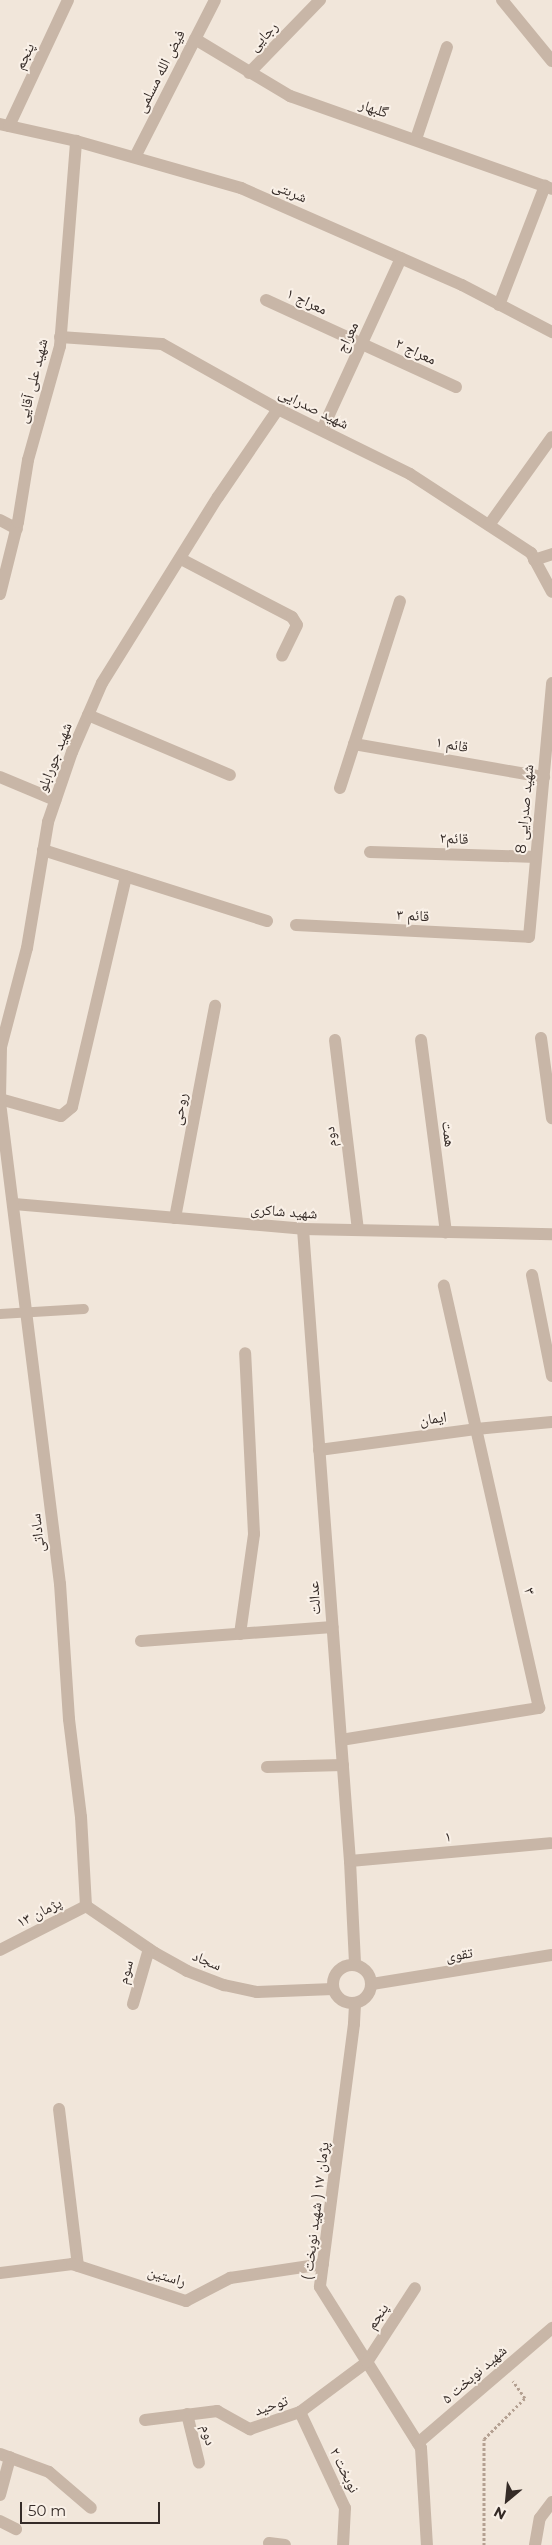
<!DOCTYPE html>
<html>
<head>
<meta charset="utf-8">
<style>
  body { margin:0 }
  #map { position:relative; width:552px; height:2545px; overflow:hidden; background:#f1e6da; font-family:Montserrat,"Noto Naskh Arabic",sans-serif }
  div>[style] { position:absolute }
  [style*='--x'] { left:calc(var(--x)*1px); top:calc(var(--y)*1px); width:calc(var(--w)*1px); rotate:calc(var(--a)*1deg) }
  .path>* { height:3px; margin-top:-1.5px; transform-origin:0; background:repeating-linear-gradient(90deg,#b4a091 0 2.5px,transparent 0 5px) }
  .service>* { height:10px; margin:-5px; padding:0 5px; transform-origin:5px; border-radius:5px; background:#c8b6a7 }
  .minor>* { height:12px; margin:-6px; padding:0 6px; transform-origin:6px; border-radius:6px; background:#c8b6a7 }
  .minor>.ring { margin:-6px; padding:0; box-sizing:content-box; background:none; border:12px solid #c8b6a7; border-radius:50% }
  span { translate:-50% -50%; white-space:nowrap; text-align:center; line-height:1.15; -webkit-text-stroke:4px #f9f0e7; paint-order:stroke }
  .street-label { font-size:15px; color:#352b27 }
  .north { position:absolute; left:482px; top:2475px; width:50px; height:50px; -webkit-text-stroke:4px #f9f0e7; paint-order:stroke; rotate:208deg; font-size:14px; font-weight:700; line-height:20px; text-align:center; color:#352b27 }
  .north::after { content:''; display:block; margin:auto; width:18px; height:22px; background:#352b27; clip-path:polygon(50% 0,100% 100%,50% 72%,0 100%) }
  .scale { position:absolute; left:20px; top:2502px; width:140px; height:22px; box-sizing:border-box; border:2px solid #352b27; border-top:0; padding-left:6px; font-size:15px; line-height:18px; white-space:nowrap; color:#352b27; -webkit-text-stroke:4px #f9f0e7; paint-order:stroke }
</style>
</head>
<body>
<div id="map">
  <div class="path">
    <div style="--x:484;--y:2545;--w:106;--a:-90"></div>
    <div style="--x:484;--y:2439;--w:58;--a:-45"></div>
    <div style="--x:525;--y:2398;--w:21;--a:-125"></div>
  </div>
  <div class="service">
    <div style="--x:0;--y:1314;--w:84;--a:-3.4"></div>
  </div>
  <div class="minor">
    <div style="--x:502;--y:0;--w:79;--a:50.7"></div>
    <div style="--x:195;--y:39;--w:111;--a:31"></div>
    <div style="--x:290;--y:96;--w:278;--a:19.5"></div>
    <div style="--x:249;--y:73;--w:102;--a:-45.8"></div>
    <div style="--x:0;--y:124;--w:78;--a:12.6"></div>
    <div style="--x:76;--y:141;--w:172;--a:15.9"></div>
    <div style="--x:241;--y:188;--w:241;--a:23.7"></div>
    <div style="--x:462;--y:285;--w:102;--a:27.6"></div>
    <div style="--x:9;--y:126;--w:139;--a:-64.9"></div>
    <div style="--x:416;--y:139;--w:97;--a:-71.4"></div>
    <div style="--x:135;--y:157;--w:176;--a:-63"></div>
    <div style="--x:266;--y:300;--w:209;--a:24.6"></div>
    <div style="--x:499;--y:305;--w:128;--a:-68.9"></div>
    <div style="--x:60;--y:337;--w:102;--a:3.9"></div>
    <div style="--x:162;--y:344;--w:133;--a:29.3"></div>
    <div style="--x:278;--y:409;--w:147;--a:26.2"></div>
    <div style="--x:410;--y:474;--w:145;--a:33.1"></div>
    <div style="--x:531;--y:553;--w:44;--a:61.7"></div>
    <div style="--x:322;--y:430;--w:189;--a:-65.3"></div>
    <div style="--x:0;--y:520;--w:19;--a:28"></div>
    <div style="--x:489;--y:525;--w:108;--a:-54.4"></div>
    <div style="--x:181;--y:559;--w:125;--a:27.6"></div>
    <div style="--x:292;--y:617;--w:9;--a:58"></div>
    <div style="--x:297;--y:625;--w:34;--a:116"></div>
    <div style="--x:534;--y:560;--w:19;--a:-18"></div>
    <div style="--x:0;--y:594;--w:74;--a:-76"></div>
    <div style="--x:18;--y:522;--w:63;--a:-80.8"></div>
    <div style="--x:28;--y:460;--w:118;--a:-74.3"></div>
    <div style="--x:60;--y:346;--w:206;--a:-85.5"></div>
    <div style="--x:88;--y:715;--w:154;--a:22.9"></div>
    <div style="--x:354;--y:744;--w:193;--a:9.9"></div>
    <div style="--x:0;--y:777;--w:60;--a:22.7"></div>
    <div style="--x:340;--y:788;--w:196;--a:-72.2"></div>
    <div style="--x:43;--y:850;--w:235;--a:17.6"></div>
    <div style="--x:370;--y:852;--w:166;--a:1.7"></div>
    <div style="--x:296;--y:925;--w:233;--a:2.9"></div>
    <div style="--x:529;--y:937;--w:255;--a:-84.8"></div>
    <div style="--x:541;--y:1038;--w:81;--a:82.2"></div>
    <div style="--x:335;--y:1040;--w:191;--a:83.1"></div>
    <div style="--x:421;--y:1040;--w:194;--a:82.6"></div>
    <div style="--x:0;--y:1099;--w:63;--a:15.6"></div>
    <div style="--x:61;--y:1116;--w:14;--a:-39"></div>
    <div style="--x:72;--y:1107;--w:237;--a:-76.8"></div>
    <div style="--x:14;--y:1204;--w:290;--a:4.9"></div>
    <div style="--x:303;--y:1229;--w:249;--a:1.2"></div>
    <div style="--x:175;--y:1218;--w:216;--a:-79.3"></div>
    <div style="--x:303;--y:1229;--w:634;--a:85.75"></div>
    <div style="--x:350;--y:1861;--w:104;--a:87.2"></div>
    <div style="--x:532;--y:1275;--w:103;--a:78.8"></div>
    <div style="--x:319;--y:1450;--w:158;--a:-7.6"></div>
    <div style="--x:476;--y:1429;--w:76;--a:-5.3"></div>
    <div style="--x:240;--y:1634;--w:101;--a:-82"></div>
    <div style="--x:254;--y:1534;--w:181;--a:-92.8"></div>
    <div style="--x:141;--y:1641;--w:192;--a:-4.2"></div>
    <div style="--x:341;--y:1740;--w:201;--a:-9.2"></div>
    <div style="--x:539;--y:1708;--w:433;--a:-102.7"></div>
    <div style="--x:267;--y:1767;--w:76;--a:-1.5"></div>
    <div style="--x:350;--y:1861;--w:201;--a:-5.1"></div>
    <div style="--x:86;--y:1906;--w:83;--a:34.3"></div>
    <div style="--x:155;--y:1953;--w:37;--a:29"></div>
    <div style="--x:187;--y:1971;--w:40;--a:21"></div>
    <div style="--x:224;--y:1985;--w:34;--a:12"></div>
    <div style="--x:257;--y:1992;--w:76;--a:-2.3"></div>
    <div style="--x:0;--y:1950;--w:97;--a:-27.1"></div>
    <div style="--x:86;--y:1906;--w:89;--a:-93.2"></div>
    <div style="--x:81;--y:1817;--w:99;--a:-97"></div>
    <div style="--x:69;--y:1719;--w:135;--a:-93.8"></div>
    <div style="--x:60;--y:1584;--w:489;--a:-97.1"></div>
    <div style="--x:0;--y:1099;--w:52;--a:-88.9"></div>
    <div style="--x:1;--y:1047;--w:102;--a:-75.3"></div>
    <div style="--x:27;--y:948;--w:128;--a:-80.5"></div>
    <div style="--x:48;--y:822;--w:74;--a:-71.1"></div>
    <div style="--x:72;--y:752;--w:75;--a:-66.5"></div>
    <div style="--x:102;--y:683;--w:219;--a:-58.1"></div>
    <div style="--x:218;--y:497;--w:107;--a:-55.7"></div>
    <div class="ring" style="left:333px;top:1965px;width:26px;height:26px"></div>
    <div style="--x:372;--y:1984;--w:182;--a:-9.2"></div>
    <div style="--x:133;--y:2004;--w:57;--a:-73.8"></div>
    <div style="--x:355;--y:2004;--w:20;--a:93"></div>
    <div style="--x:354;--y:2024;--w:265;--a:97.4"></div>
    <div style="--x:320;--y:2287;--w:190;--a:57.9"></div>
    <div style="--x:421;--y:2448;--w:97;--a:86.5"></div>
    <div style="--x:59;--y:2109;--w:158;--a:83.1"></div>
    <div style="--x:0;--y:2273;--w:73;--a:-7.1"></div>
    <div style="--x:72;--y:2264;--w:120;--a:18"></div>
    <div style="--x:186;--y:2301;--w:50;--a:-27.6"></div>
    <div style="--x:230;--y:2278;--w:94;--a:-8.6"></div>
    <div style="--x:300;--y:2412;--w:106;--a:64.9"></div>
    <div style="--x:345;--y:2508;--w:37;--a:93"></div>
    <div style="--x:187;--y:2414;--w:50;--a:76.2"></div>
    <div style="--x:145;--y:2420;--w:73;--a:-7.1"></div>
    <div style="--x:217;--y:2411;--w:38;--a:29"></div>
    <div style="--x:250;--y:2429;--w:53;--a:-18.8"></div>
    <div style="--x:300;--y:2412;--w:84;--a:-36.7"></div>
    <div style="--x:367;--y:2362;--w:88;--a:-57"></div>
    <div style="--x:418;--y:2443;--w:177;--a:-40.6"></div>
    <div style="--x:0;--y:2454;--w:52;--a:20.2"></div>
    <div style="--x:49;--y:2472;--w:55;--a:40.6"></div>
    <div style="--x:0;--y:2495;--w:39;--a:-75"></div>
    <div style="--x:0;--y:2521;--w:18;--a:27"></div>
    <div style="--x:269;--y:2543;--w:16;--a:7"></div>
    <div style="--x:535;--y:2545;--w:27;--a:-80"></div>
    <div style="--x:540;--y:2518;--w:20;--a:-53"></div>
  </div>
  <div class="street-label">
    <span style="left:263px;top:36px;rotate:-46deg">رجایی</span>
    <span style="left:24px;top:56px;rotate:-65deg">پنجم</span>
    <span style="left:160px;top:71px;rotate:-63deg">فیض الله مسلمی</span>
    <span style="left:374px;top:108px;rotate:19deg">گلبهار</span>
    <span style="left:290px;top:191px;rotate:23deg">شربتی</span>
    <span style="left:307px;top:301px;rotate:25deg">معراج ۱</span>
    <span style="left:347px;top:337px;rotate:-65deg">معراج</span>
    <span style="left:416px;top:351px;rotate:25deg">معراج ۲</span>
    <span style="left:32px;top:381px;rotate:-76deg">شهید علی آقایی</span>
    <span style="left:314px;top:408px;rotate:26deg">شهید صدرایی</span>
    <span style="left:452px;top:744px;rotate:10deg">قائم ۱</span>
    <span style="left:54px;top:757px;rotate:-69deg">شهید جورابلو</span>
    <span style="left:524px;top:809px;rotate:-85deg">شهید صدرایی 8</span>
    <span style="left:454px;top:838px;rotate:2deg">قائم۲</span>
    <span style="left:413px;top:915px;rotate:3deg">قائم ۳</span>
    <span style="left:179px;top:1109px;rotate:-79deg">روحی</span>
    <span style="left:449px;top:1134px;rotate:83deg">همت</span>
    <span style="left:330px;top:1137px;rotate:-97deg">دوم</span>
    <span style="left:284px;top:1211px;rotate:4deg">شهید شاکری</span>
    <span style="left:433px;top:1418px;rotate:-8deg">ایمان</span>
    <span style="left:37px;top:1533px;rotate:-97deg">ساداتی</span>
    <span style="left:530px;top:1591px;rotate:77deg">۳</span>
    <span style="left:314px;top:1598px;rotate:-94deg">عدالت</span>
    <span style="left:448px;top:1836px;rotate:-5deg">۱</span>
    <span style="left:39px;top:1912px;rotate:-27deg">پژمان ۱۳</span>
    <span style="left:459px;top:1954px;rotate:-9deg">تقوی</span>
    <span style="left:207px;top:1960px;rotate:22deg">سجاد</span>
    <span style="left:125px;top:1972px;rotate:-75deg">سوم</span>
    <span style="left:315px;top:2211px;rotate:-83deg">پژمان ۱۷ ( شهید نوبخت )</span>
    <span style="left:167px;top:2276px;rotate:16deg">راستین</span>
    <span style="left:377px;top:2316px;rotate:-57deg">پنجم</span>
    <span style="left:474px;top:2374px;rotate:-41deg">شهید نوبخت ۵</span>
    <span style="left:271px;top:2405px;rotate:-19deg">توحید</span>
    <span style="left:209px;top:2435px;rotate:76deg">دوم</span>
    <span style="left:345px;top:2470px;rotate:64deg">نوبخت ۲</span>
  </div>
  <div class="north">N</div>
  <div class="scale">50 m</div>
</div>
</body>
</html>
